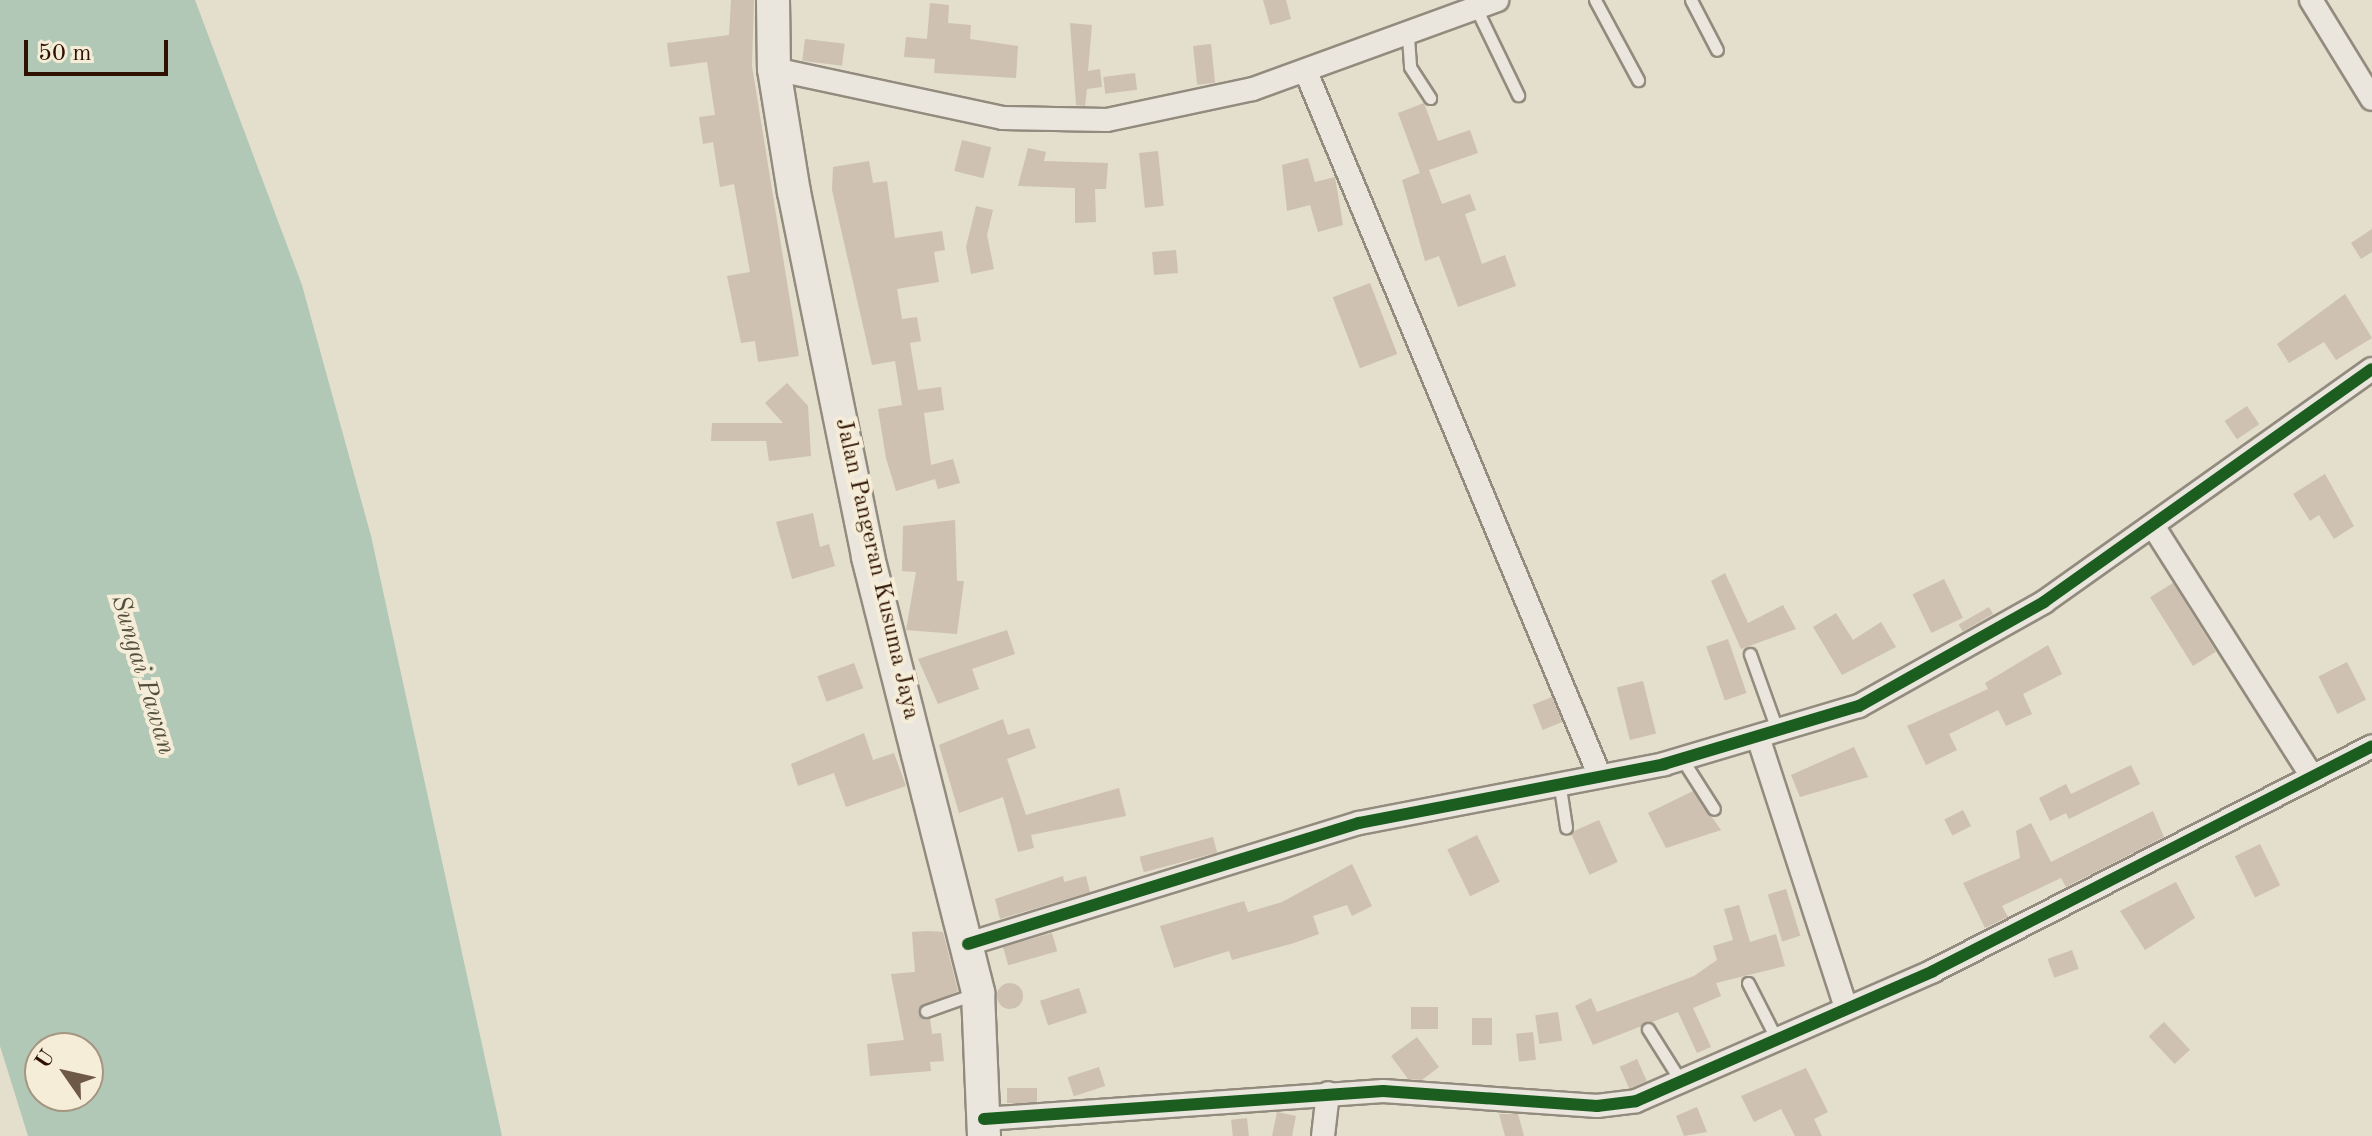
<!DOCTYPE html>
<html>
<head>
<meta charset="utf-8">
<style>
  body { margin:0 }
  #map { position:relative; width:2372px; height:1136px; overflow:hidden; background:#e4decc; font-family:"Old Standard TT",serif }
  div>[style] { position:absolute }
  [style*='--x'] { left:calc(var(--x)*1px); top:calc(var(--y)*1px); width:calc(var(--w)*1px); rotate:calc(var(--a)*1deg) }
  .water>* { inset:0; background:#b1c8b6 }
  .building>* { inset:0; background:#cec1b2; transform-origin:0 0 }
  .round { border-radius:50% }
  .roads { filter:drop-shadow(2px 0 #928b7e) drop-shadow(-2px 0 #928b7e) drop-shadow(0 2px #928b7e) drop-shadow(0 -2px #928b7e) }
  .lane>* { height:11px; margin:-5.5px; padding:0 5.5px; transform-origin:5.5px; border-radius:5.5px; background:#eae6de }
  .street>* { height:22px; margin:-11px; padding:0 11px; transform-origin:11px; border-radius:11px; background:#eae6de }
  .secondary>* { height:32px; margin:-16px; padding:0 16px; transform-origin:16px; border-radius:16px; background:#eae6de }
  .cycleway>* { height:12px; margin:-6px; padding:0 6px; transform-origin:6px; border-radius:6px; background:#1b5e20 }
  span { translate:-50% -50%; white-space:nowrap; text-align:center; line-height:1.15; -webkit-text-stroke:8px #f5edd7; paint-order:stroke }
  .street-label { font-size:24px; color:#2e1100 }
  .water-label { font-size:26px; color:#544e3d; font-style:italic }
  .north { position:absolute; left:24px; top:1032px; width:80px; height:80px; box-sizing:border-box; background:#f5edd7; border:2px solid #a59581; border-radius:50%; rotate:304deg; font-size:22px; font-weight:700; line-height:32px; text-align:center; color:#2e1100 }
  .north::after { content:''; display:block; margin:auto; width:28px; height:36px; background:#6e5947; clip-path:polygon(50% 0,100% 100%,50% 72%,0 100%) }
  .scale { position:absolute; left:24px; top:40px; width:144px; height:36px; box-sizing:border-box; border:4px solid #2e1100; border-top:0; padding-left:10px; font-size:24px; line-height:28px; white-space:nowrap; color:#2e1100; -webkit-text-stroke:6px #f5edd7; paint-order:stroke }
</style>
</head>
<body>
<div id="map">
  <div class="water">
    <div style="clip-path:polygon(evenodd,0 0,195px 0,302px 285px,371px 536px,502px 1136px,28px 1136px,0 1046px,0 0,40px 1048px,88px 1048px,88px 1096px,40px 1096px,40px 1048px)"></div>
  </div>
  <div class="building">
    <div style="clip-path:polygon(731px 0,754px 0,752px 66px,799px 356px,758px 362px,755px 341px,741px 343px,727px 276px,750px 272px,734px 184px,720px 187px,713px 142px,703px 144px,699px 117px,715px 115px,707px 62px,670px 67px,667px 43px,729px 35px)"></div>
    <div style="clip-path:polygon(1263px 0,1286px 0,1291px 19px,1270px 25px)"></div>
    <div style="clip-path:polygon(930px 3px,949px 5px,948px 23px,971px 25px,970px 39px,1018px 46px,1016px 78px,934px 73px,935px 59px,904px 57px,906px 37px,927px 39px)"></div>
    <div style="clip-path:polygon(1070px 23px,1092px 25px,1088px 71px,1100px 69px,1102px 87px,1087px 89px,1085px 106px,1076px 105px)"></div>
    <div style="left:805px;top:39px;width:40px;height:22px;rotate:7deg"></div>
    <div style="left:1211px;top:44px;width:39px;height:18px;rotate:84deg"></div>
    <div style="left:1135px;top:73px;width:17px;height:32px;rotate:83deg"></div>
    <div style="clip-path:polygon(1424px 103px,1438px 141px,1470px 130px,1478px 153px,1429px 170px,1442px 204px,1470px 194px,1476px 210px,1465px 214px,1482px 264px,1505px 255px,1516px 286px,1458px 307px,1439px 256px,1425px 261px,1402px 180px,1420px 173px,1398px 113px)"></div>
    <div style="left:962px;top:140px;width:30px;height:32px;rotate:14deg"></div>
    <div style="clip-path:polygon(1028px 148px,1046px 152px,1044px 161px,1108px 163px,1106px 189px,1095px 189px,1096px 222px,1075px 223px,1075px 188px,1018px 186px)"></div>
    <div style="left:1158px;top:151px;width:55px;height:19px;rotate:84deg"></div>
    <div style="clip-path:polygon(1308px 158px,1315px 182px,1335px 177px,1343px 225px,1318px 232px,1310px 205px,1287px 211px,1282px 165px)"></div>
    <div style="clip-path:polygon(869px 161px,873px 183px,887px 181px,895px 238px,942px 231px,945px 250px,934px 252px,939px 282px,897px 289px,902px 319px,917px 317px,921px 341px,910px 343px,918px 390px,941px 387px,944px 410px,924px 413px,931px 465px,953px 459px,960px 483px,938px 489px,935px 479px,896px 491px,886px 458px,878px 409px,902px 405px,895px 361px,872px 365px,832px 190px,833px 167px)"></div>
    <div style="clip-path:polygon(976px 206px,993px 210px,987px 235px,994px 269px,971px 274px,966px 247px)"></div>
    <div style="clip-path:polygon(2372px 229px,2372px 252px,2361px 259px,2351px 243px)"></div>
    <div style="left:1176px;top:250px;width:23px;height:24px;rotate:85deg"></div>
    <div style="left:1370px;top:283px;width:76px;height:40px;rotate:69deg"></div>
    <div style="clip-path:polygon(2345px 294px,2372px 338px,2336px 360px,2324px 342px,2289px 363px,2277px 344px)"></div>
    <div style="clip-path:polygon(787px 383px,808px 406px,811px 456px,769px 461px,766px 441px,711px 441px,712px 423px,783px 423px,765px 403px)"></div>
    <div style="left:2247px;top:406px;width:22px;height:27px;rotate:56deg"></div>
    <div style="clip-path:polygon(2325px 474px,2354px 526px,2334px 539px,2319px 515px,2310px 521px,2293px 494px)"></div>
    <div style="clip-path:polygon(813px 513px,820px 547px,829px 544px,835px 566px,792px 579px,776px 522px)"></div>
    <div style="clip-path:polygon(955px 520px,957px 581px,964px 581px,957px 634px,906px 630px,916px 572px,902px 571px,903px 526px)"></div>
    <div style="clip-path:polygon(1725px 573px,1748px 623px,1783px 605px,1796px 629px,1741px 649px,1711px 581px)"></div>
    <div style="left:1944px;top:579px;width:43px;height:35px;rotate:64deg"></div>
    <div style="left:2173px;top:583px;width:81px;height:27px;rotate:58deg"></div>
    <div style="left:1989px;top:607px;width:8px;height:35px;rotate:60deg"></div>
    <div style="clip-path:polygon(1836px 613px,1853px 640px,1881px 622px,1896px 647px,1842px 675px,1813px 627px)"></div>
    <div style="clip-path:polygon(1007px 630px,1015px 654px,972px 669px,979px 689px,938px 704px,918px 659px)"></div>
    <div style="left:1728px;top:639px;width:57px;height:23px;rotate:71deg"></div>
    <div style="clip-path:polygon(2048px 645px,2062px 674px,2023px 694px,2032px 714px,2006px 726px,1998px 710px,1949px 734px,1957px 750px,1926px 765px,1907px 726px,1988px 689px,1985px 683px)"></div>
    <div style="left:2347px;top:662px;width:42px;height:32px;rotate:63deg"></div>
    <div style="left:854px;top:663px;width:27px;height:39px;rotate:70deg"></div>
    <div style="left:1643px;top:681px;width:54px;height:27px;rotate:76deg"></div>
    <div style="left:1552px;top:697px;width:27px;height:21px;rotate:68deg"></div>
    <div style="clip-path:polygon(1003px 719px,1008px 735px,1029px 728px,1036px 748px,1007px 759px,1026px 815px,1119px 788px,1126px 816px,1031px 835px,1034px 848px,1018px 852px,1003px 797px,959px 813px,939px 745px)"></div>
    <div style="clip-path:polygon(864px 733px,873px 760px,894px 753px,906px 786px,846px 807px,834px 773px,798px 786px,791px 764px)"></div>
    <div style="clip-path:polygon(1854px 747px,1868px 777px,1800px 797px,1791px 775px)"></div>
    <div style="clip-path:polygon(2131px 765px,2140px 784px,2069px 819px,2066px 813px,2050px 821px,2039px 798px,2066px 784px,2071px 794px)"></div>
    <div style="clip-path:polygon(1693px 791px,1721px 830px,1666px 848px,1648px 813px)"></div>
    <div style="left:1963px;top:810px;width:18px;height:21px;rotate:63deg"></div>
    <div style="clip-path:polygon(2153px 811px,2164px 837px,2066px 887px,2061px 878px,2002px 906px,2008px 917px,1985px 928px,1963px 883px,2020px 858px,2016px 831px,2031px 823px,2051px 862px)"></div>
    <div style="left:1599px;top:820px;width:46px;height:31px;rotate:66deg"></div>
    <div style="left:1477px;top:835px;width:52px;height:33px;rotate:64deg"></div>
    <div style="left:1213px;top:837px;width:16px;height:76px;rotate:75deg"></div>
    <div style="left:2260px;top:844px;width:46px;height:28px;rotate:64deg"></div>
    <div style="clip-path:polygon(1352px 864px,1372px 906px,1352px 916px,1347px 905px,1313px 916px,1319px 934px,1294px 943px,1232px 960px,1229px 951px,1174px 968px,1160px 926px,1244px 901px,1248px 912px,1282px 902px)"></div>
    <div style="clip-path:polygon(1063px 876px,1064px 882px,1086px 876px,1090px 892px,1000px 919px,995px 899px)"></div>
    <div style="clip-path:polygon(2176px 882px,2195px 918px,2145px 950px,2120px 911px)"></div>
    <div style="left:1786px;top:889px;width:49px;height:19px;rotate:73deg"></div>
    <div style="clip-path:polygon(1739px 905px,1750px 942px,1776px 934px,1785px 966px,1716px 983px,1721px 996px,1693px 1008px,1711px 1047px,1697px 1053px,1678px 1012px,1593px 1045px,1575px 1006px,1591px 998px,1597px 1012px,1694px 976px,1717px 960px,1713px 946px,1733px 940px,1724px 909px)"></div>
    <div style="clip-path:polygon(928px 931px,943px 932px,958px 991px,918px 1009px,930px 1018px,932px 1034px,941px 1033px,944px 1061px,930px 1062px,931px 1071px,870px 1076px,867px 1044px,904px 1040px,891px 974px,915px 972px,912px 932px)"></div>
    <div style="left:1052px;top:933px;width:19px;height:51px;rotate:74deg"></div>
    <div style="left:2072px;top:950px;width:20px;height:26px;rotate:70deg"></div>
    <div class="round" style="left:997px;top:983px;width:26px;height:26px"></div>
    <div style="left:1079px;top:988px;width:26px;height:41px;rotate:72deg"></div>
    <div style="left:1438px;top:1007px;width:22px;height:27px;rotate:90deg"></div>
    <div style="left:1558px;top:1012px;width:29px;height:23px;rotate:82deg"></div>
    <div style="left:1472px;top:1018px;width:20px;height:27px"></div>
    <div style="left:2164px;top:1022px;width:38px;height:21px;rotate:47deg"></div>
    <div style="left:1533px;top:1032px;width:28px;height:17px;rotate:84deg"></div>
    <div style="clip-path:polygon(1417px 1037px,1439px 1067px,1422px 1080px,1408px 1079px,1391px 1056px)"></div>
    <div style="left:1637px;top:1059px;width:24px;height:19px;rotate:66deg"></div>
    <div style="left:1099px;top:1067px;width:20px;height:33px;rotate:72deg"></div>
    <div style="clip-path:polygon(1806px 1068px,1828px 1112px,1814px 1119px,1822px 1136px,1795px 1136px,1781px 1109px,1754px 1122px,1741px 1096px)"></div>
    <div style="left:1007px;top:1088px;width:30px;height:15px"></div>
    <div style="clip-path:polygon(1697px 1107px,1707px 1132px,1684px 1136px,1676px 1116px)"></div>
    <div style="clip-path:polygon(1277px 1112px,1296px 1116px,1292px 1136px,1272px 1136px)"></div>
    <div style="clip-path:polygon(1499px 1114px,1518px 1114px,1524px 1136px,1505px 1136px)"></div>
    <div style="left:1247px;top:1118px;width:18px;height:16px;rotate:84deg"></div>
  </div>
  <div class="roads">
    <div class="lane">
      <div style="--x:1595;--y:0;--w:91;--a:61.7"></div>
      <div style="--x:1691;--y:0;--w:56;--a:62.5"></div>
      <div style="--x:1476;--y:8;--w:97;--a:64.2"></div>
      <div style="--x:1408;--y:37;--w:30;--a:86"></div>
      <div style="--x:1410;--y:67;--w:37;--a:57"></div>
      <div style="--x:1750;--y:654;--w:83;--a:70.3"></div>
      <div style="--x:1682;--y:759;--w:59;--a:57.4"></div>
      <div style="--x:1559;--y:781;--w:47;--a:81.3"></div>
      <div style="--x:1748;--y:983;--w:64;--a:63"></div>
      <div style="--x:926;--y:1011;--w:51;--a:-19.5"></div>
      <div style="--x:1648;--y:1029;--w:64;--a:57.8"></div>
    </div>
    <div class="street">
      <div style="--x:2311;--y:0;--w:116;--a:58.4"></div>
      <div style="--x:774;--y:69;--w:234;--a:12.1"></div>
      <div style="--x:1003;--y:118;--w:104;--a:1.1"></div>
      <div style="--x:1107;--y:120;--w:149;--a:-12"></div>
      <div style="--x:1253;--y:89;--w:260;--a:-20"></div>
      <div style="--x:1306;--y:72;--w:761;--a:67.35"></div>
      <div style="--x:2155;--y:529;--w:291;--a:57.6"></div>
      <div style="--x:1759;--y:740;--w:282;--a:72"></div>
      <div style="--x:968;--y:944;--w:409;--a:-17.2"></div>
      <div style="--x:1359;--y:823;--w:311;--a:-10.9"></div>
      <div style="--x:1664;--y:764;--w:203;--a:-16.6"></div>
      <div style="--x:1859;--y:706;--w:212;--a:-29.3"></div>
      <div style="--x:2044;--y:602;--w:402;--a:-35.4"></div>
      <div style="--x:984;--y:1119;--w:400;--a:-4"></div>
      <div style="--x:1383;--y:1091;--w:215;--a:4"></div>
      <div style="--x:1597;--y:1106;--w:39;--a:-7"></div>
      <div style="--x:1636;--y:1101;--w:324;--a:-23.6"></div>
      <div style="--x:1933;--y:971;--w:493;--a:-27.1"></div>
      <div style="--x:1323;--y:1136;--w:43;--a:-83.4"></div>
    </div>
    <div class="secondary">
      <div style="--x:773;--y:0;--w:69;--a:89.2"></div>
      <div style="--x:774;--y:69;--w:125;--a:80.8"></div>
      <div style="--x:794;--y:192;--w:372;--a:78.5"></div>
      <div style="--x:868;--y:557;--w:450;--a:75.8"></div>
      <div style="--x:978;--y:993;--w:143;--a:87.6"></div>
    </div>
  </div>
  <div class="cycleway">
    <div style="--x:968;--y:944;--w:409;--a:-17.2"></div>
    <div style="--x:1359;--y:823;--w:311;--a:-10.9"></div>
    <div style="--x:1664;--y:764;--w:203;--a:-16.6"></div>
    <div style="--x:1859;--y:706;--w:212;--a:-29.3"></div>
    <div style="--x:2044;--y:602;--w:402;--a:-35.4"></div>
    <div style="--x:984;--y:1119;--w:400;--a:-4"></div>
    <div style="--x:1383;--y:1091;--w:215;--a:4"></div>
    <div style="--x:1597;--y:1106;--w:39;--a:-7"></div>
    <div style="--x:1636;--y:1101;--w:324;--a:-23.6"></div>
    <div style="--x:1933;--y:971;--w:493;--a:-27.1"></div>
  </div>
  <div class="street-label">
    <span style="left:876px;top:569px;rotate:77deg">Jalan Pangeran Kusuma Jaya</span>
  </div>
  <div class="water-label">
    <span style="left:142px;top:675px;rotate:73deg">Sungai Pawan</span>
  </div>
  <div class="north">U</div>
  <div class="scale">50 m</div>
</div>
</body>
</html>
